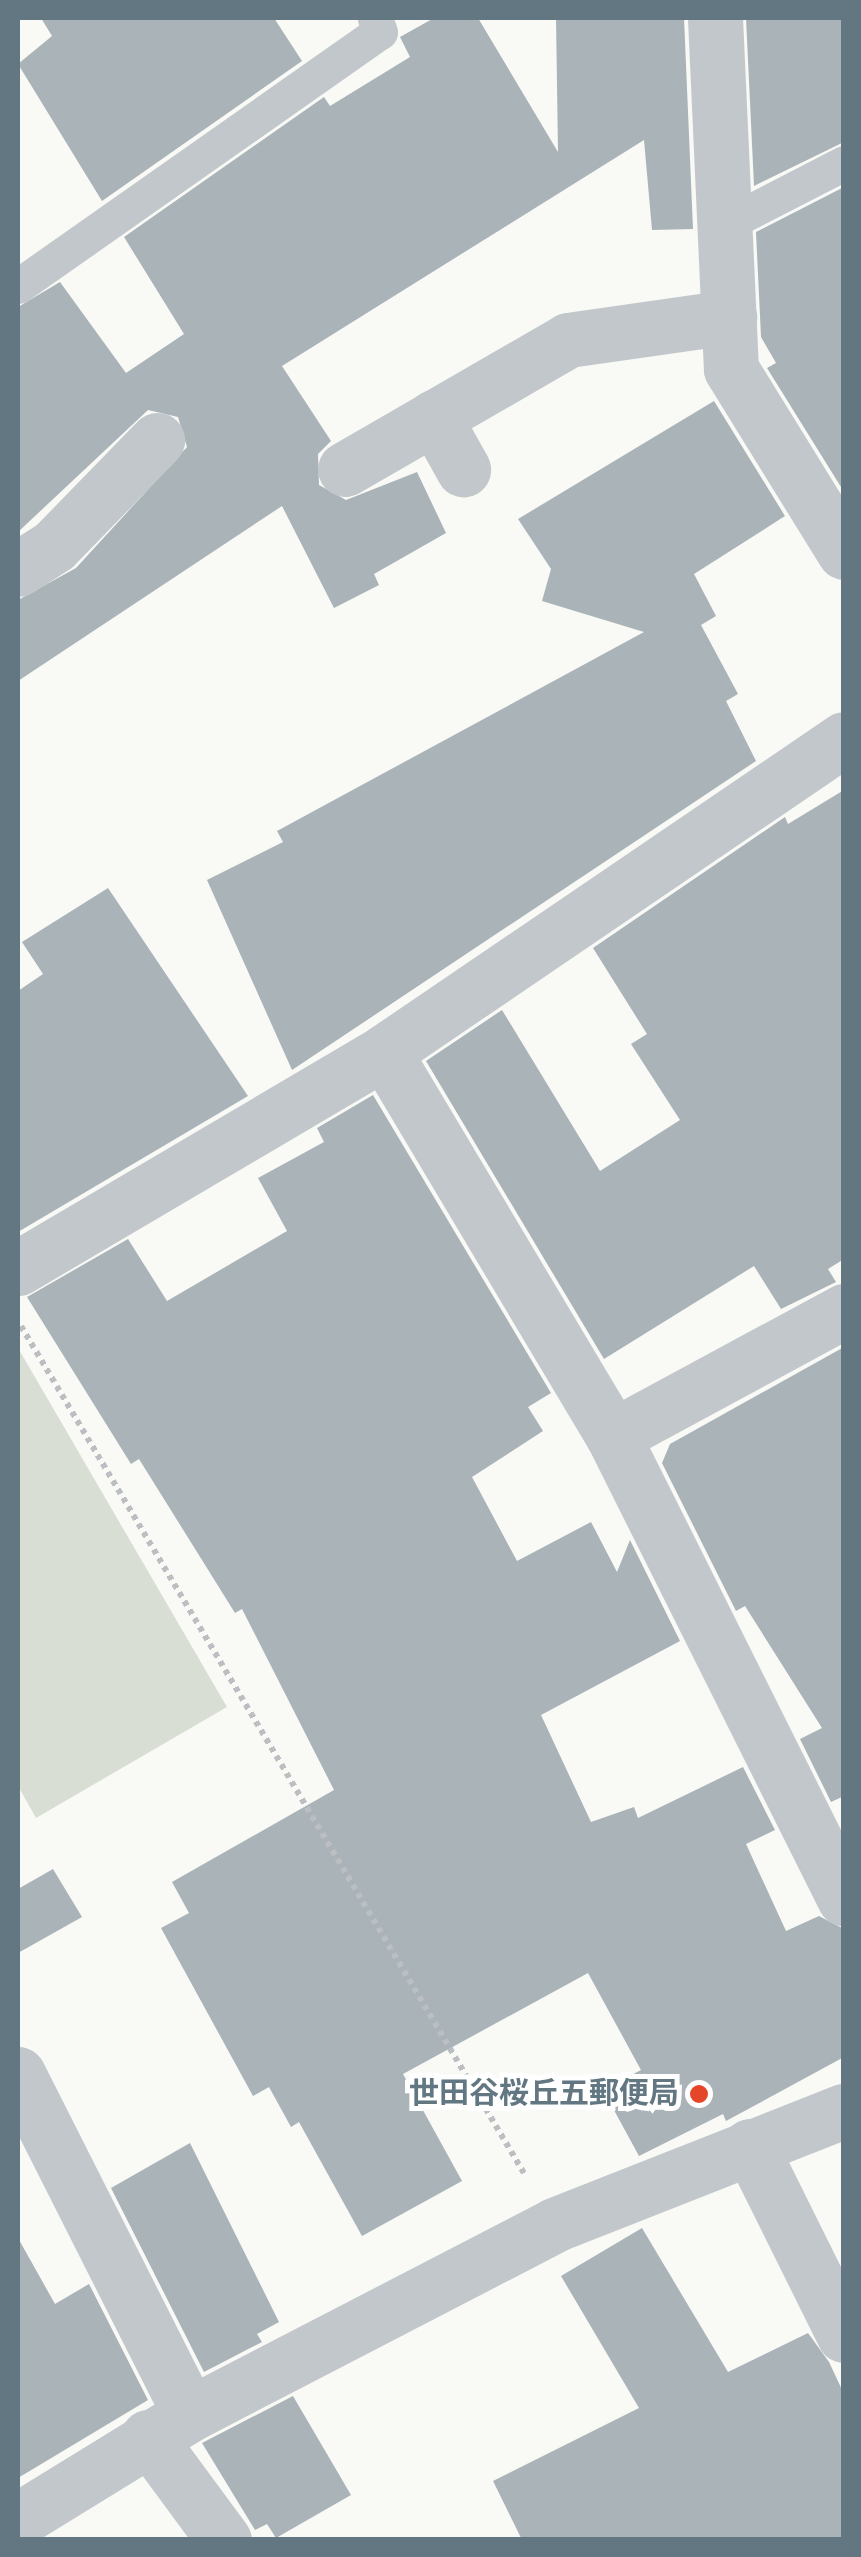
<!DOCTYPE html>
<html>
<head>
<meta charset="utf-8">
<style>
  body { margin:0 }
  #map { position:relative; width:861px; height:2557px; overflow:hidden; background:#f9f9f6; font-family:"Nunito Sans","Noto Sans JP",sans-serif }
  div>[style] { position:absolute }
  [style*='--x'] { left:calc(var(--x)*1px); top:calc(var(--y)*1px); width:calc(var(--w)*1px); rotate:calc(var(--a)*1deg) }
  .green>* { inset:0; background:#d9ded5 }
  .building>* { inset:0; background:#a9b3b8 }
  .path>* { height:6px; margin-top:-3px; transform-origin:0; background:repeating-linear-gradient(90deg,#bbbfc1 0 5px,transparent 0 10px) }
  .service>* { height:35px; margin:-17.5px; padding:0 17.5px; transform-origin:17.5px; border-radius:17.5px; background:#c1c7ca }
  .minor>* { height:55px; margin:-27.5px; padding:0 27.5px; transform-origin:27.5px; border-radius:27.5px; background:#c1c7ca }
  .dots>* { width:28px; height:28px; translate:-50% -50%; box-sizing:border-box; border:5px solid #fff; border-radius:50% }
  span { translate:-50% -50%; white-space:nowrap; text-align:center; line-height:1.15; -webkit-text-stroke:10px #fff; paint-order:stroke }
  .poi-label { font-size:30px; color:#637782; font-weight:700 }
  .right { translate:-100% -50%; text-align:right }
  .frame { position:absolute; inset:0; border:20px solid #637782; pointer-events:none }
</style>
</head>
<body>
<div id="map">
  <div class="green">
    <div style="clip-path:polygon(18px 1348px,227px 1707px,36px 1818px,18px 1786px)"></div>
  </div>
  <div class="building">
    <div style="clip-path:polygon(41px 18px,274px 18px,302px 61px,102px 201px,18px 64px,52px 36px)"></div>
    <div style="clip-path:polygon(434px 18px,478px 18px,558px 152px,556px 18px,684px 18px,693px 229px,652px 230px,644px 140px,282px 366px,331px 441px,318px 454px,319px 485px,346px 500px,417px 472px,446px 533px,374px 574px,379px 585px,334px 608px,282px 506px,18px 681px,18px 600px,76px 568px,187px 447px,178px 417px,148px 410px,18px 532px,18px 307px,60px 282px,126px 373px,184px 334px,124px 237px,324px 97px,330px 106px,410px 57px,400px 37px)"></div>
    <div style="clip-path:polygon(746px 18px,844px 18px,844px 142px,754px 186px)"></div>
    <div style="clip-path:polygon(844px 187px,844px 486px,841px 487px,767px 368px,776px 363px,761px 337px,756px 232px)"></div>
    <div style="clip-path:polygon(714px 401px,785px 516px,694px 574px,716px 616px,701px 625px,738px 694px,726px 701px,756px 761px,292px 1070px,207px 880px,283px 842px,277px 831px,644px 632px,542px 601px,551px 569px,518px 519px)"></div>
    <div style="clip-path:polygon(844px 790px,844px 1259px,828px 1269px,836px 1282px,781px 1309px,754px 1266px,604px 1359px,426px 1061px,502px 1010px,600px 1171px,680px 1120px,631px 1044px,647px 1034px,593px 948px,785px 817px,788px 824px)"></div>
    <div style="clip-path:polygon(108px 888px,248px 1096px,18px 1232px,18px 991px,43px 974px,22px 942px)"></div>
    <div style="clip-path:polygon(373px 1095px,551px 1393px,528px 1407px,543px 1431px,472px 1477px,517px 1561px,591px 1522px,617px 1572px,630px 1540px,680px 1641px,541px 1715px,591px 1822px,634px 1807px,638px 1818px,743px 1767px,775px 1830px,746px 1844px,786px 1931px,819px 1916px,844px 1929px,844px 2057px,726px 2121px,723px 2114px,639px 2156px,603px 2090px,641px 2070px,588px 1973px,403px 2074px,462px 2181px,362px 2236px,299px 2122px,291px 2127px,269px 2087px,253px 2096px,161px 1928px,189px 1913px,172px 1882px,334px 1790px,242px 1609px,235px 1613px,139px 1459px,131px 1464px,27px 1297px,128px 1239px,167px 1301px,287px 1231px,258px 1178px,324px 1142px,317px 1128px)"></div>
    <div style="clip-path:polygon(844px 1347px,844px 1796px,831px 1802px,800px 1739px,822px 1728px,745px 1606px,736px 1611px,662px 1463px,670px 1444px)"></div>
    <div style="clip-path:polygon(53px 1869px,82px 1917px,18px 1953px,18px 1889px)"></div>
    <div style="clip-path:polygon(190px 2143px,279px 2322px,257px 2334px,262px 2342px,204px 2372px,111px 2188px)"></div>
    <div style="clip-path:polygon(642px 2228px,728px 2372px,808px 2333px,829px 2362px,844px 2394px,844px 2540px,522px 2540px,493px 2481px,639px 2408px,561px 2276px)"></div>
    <div style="clip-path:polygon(18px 2238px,55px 2304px,89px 2284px,148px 2400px,18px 2478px)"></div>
    <div style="clip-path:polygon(293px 2396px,351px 2495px,276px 2538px,267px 2524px,255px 2530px,202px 2443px)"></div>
  </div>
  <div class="path">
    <div style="--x:21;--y:1326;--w:987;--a:59.3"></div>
  </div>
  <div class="service">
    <div style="--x:724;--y:225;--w:135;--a:-27.3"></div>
    <div style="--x:18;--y:286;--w:442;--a:-35.1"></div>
    <div style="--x:380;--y:32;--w:15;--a:-110"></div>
  </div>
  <div class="minor">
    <div style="--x:715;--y:18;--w:351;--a:87.4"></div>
    <div style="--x:731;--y:369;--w:215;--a:58.3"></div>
    <div style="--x:434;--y:417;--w:60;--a:60.9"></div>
    <div style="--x:345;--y:469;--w:258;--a:-30"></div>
    <div style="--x:568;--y:340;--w:163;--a:-8.1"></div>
    <div style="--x:18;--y:569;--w:43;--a:-32.6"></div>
    <div style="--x:54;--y:546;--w:148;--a:-45.8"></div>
    <div style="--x:384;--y:1052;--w:447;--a:59.2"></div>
    <div style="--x:613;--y:1436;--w:517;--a:63.43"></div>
    <div style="--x:18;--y:1268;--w:425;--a:-30.5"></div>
    <div style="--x:384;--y:1052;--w:556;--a:-34.23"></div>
    <div style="--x:613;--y:1436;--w:263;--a:-28.4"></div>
    <div style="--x:18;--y:2074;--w:381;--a:63.2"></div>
    <div style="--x:750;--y:2146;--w:211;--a:63.6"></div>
    <div style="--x:148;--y:2437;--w:128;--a:53.6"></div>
    <div style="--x:18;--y:2520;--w:202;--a:-31.6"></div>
    <div style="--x:190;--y:2414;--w:410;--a:-27.4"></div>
    <div style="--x:554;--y:2225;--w:312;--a:-21.5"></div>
  </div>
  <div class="dots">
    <div style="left:699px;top:2094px;background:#e54629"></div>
  </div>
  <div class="poi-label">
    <span class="right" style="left:679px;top:2094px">世田谷桜丘五郵便局</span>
  </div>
  <div class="frame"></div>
</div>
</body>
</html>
